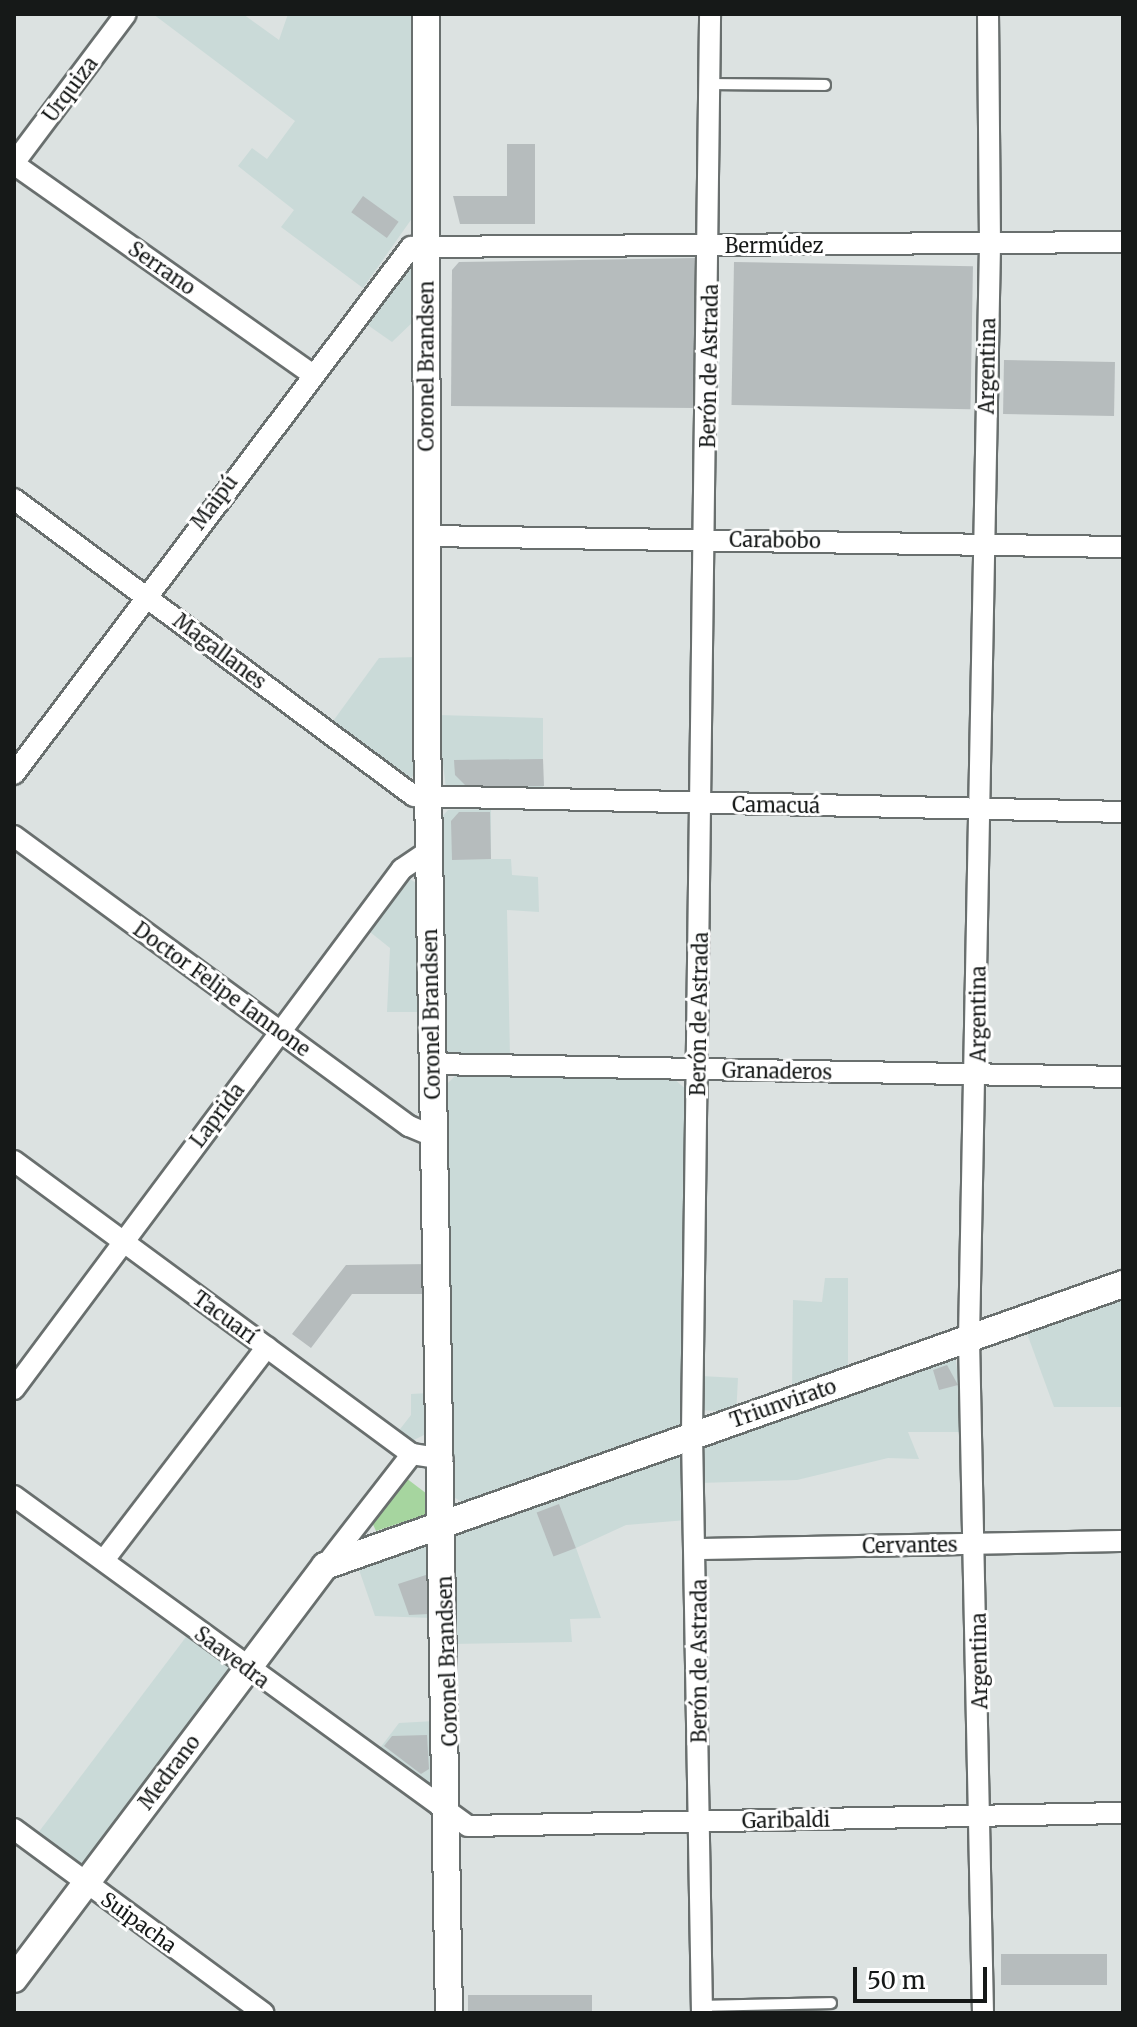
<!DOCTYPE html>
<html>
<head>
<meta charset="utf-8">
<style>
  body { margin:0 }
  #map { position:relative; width:1137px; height:2027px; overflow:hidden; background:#dce2e1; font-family:Merriweather,serif }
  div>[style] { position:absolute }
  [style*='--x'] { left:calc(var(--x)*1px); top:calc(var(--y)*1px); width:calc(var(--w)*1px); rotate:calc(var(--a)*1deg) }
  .built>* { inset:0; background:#cadad8; transform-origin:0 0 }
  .green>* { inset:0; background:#a6d59f }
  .building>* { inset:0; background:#b6bcbd; transform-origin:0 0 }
  .roads { filter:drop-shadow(2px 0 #696f6e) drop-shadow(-2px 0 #696f6e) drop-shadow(0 2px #696f6e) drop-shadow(0 -2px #696f6e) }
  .service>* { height:10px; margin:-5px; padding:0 5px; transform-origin:5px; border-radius:5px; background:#fff }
  .minor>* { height:20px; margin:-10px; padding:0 10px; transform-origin:10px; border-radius:10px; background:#fff }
  .tertiary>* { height:26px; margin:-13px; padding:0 13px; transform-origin:13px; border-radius:13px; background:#fff }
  span { translate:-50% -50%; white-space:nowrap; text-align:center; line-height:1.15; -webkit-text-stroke:6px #fff; paint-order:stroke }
  .street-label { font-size:20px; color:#161918 }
  .frame { position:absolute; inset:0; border:16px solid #161918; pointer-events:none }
  .scale { position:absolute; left:853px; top:1967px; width:134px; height:36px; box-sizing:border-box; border:4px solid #161918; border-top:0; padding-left:10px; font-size:24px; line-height:28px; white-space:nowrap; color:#161918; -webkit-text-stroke:6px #fff; paint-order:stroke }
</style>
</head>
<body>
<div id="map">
  <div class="built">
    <div style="clip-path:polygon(153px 14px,243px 14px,279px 40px,288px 14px,418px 14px,413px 217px,363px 288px,281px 227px,294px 210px,238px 166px,252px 148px,267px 159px,295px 121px)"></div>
    <div style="clip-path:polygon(408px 257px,417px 258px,417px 318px,392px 342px,359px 319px)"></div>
    <div style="clip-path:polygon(418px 657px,419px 769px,409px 780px,328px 728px,379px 658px)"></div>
    <div style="clip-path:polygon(437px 715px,543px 718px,543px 794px,446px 788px)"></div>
    <div style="clip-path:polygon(491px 809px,491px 859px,511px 859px,512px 875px,538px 877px,539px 912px,507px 910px,510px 1057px,454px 1056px,444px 1049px,440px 819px,448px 810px)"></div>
    <div style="clip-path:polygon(408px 878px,418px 884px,422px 1012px,387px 1012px,390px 948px,365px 928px)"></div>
    <div style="clip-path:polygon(459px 1072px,673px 1078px,689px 1092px,686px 1425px,465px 1504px,452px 1496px,442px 1089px)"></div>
    <div style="clip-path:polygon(825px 1278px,848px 1278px,848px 1375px,792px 1393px,793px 1300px,822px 1302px)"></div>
    <div style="clip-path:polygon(1123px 1293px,1123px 1407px,1054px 1407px,1025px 1328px)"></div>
    <div style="clip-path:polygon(955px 1354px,965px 1432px,908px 1432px,919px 1459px,888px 1458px,797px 1480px,699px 1483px,702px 1445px)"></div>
    <div style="left:738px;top:1378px;width:34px;height:37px;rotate:93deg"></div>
    <div style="clip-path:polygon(429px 1393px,426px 1434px,410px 1442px,397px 1433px,411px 1415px,411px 1394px)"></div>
    <div style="clip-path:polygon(676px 1454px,685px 1465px,687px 1520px,626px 1525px,576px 1548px,601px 1618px,570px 1619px,572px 1642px,450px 1644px,450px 1535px)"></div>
    <div style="clip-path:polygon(429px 1540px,432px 1618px,375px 1616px,356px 1561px)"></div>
    <div style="clip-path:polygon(189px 1633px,234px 1670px,89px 1866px,82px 1865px,38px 1833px)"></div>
    <div style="clip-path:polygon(435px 1721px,433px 1787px,377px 1752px,399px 1723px)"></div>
  </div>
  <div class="green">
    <div style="clip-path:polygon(406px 1478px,431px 1497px,430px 1513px,376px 1531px,371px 1520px)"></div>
  </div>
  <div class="building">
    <div style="clip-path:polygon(507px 144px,535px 144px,535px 224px,460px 224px,453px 196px,507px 196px)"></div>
    <div style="left:363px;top:196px;width:44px;height:20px;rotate:36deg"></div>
    <div style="clip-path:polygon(695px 258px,695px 408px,451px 406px,452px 270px,459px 262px)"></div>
    <div style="left:734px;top:262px;width:239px;height:143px;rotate:1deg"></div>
    <div style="left:1004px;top:360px;width:111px;height:54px;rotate:1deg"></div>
    <div style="clip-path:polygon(543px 759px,544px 786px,467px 787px,455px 775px,454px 760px)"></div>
    <div style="clip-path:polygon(459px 812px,490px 812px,491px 859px,452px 860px,451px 821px)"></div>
    <div style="clip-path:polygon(433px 1264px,433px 1294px,352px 1294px,311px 1348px,292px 1334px,346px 1265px)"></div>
    <div style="clip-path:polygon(947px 1365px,958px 1385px,939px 1390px,933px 1370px)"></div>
    <div style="left:559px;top:1504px;width:47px;height:24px;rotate:69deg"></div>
    <div style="clip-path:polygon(429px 1574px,429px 1614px,409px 1615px,398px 1584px)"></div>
    <div style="clip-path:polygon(427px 1735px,429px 1769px,421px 1774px,384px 1746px,392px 1736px)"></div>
    <div style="left:1107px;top:1954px;width:31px;height:106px;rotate:90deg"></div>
    <div style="left:592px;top:1995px;width:18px;height:124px;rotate:90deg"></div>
  </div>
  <div class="roads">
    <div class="service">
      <div style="--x:711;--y:84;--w:114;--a:0.5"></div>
      <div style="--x:702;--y:2006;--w:129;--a:-1.3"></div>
    </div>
    <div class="minor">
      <div style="--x:14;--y:163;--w:186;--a:-53.1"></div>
      <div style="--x:14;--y:164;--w:362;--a:35.2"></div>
      <div style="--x:14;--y:499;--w:498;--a:36.6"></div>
      <div style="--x:414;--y:796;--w:709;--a:1.29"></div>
      <div style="--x:427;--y:536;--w:696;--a:0.91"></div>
      <div style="--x:14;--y:774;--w:660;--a:-53.01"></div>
      <div style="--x:411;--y:247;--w:712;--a:-0.4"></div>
      <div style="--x:14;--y:836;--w:490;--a:36.3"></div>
      <div style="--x:409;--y:1126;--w:26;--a:23"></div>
      <div style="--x:432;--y:1064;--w:691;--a:1.08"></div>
      <div style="--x:14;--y:1161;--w:494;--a:36.4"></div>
      <div style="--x:412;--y:1454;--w:31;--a:9"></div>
      <div style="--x:14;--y:1389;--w:649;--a:-53.27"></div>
      <div style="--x:402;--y:869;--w:32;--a:-34"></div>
      <div style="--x:14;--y:1496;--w:561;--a:36.01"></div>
      <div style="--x:468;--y:1826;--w:655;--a:-1.14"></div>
      <div style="--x:698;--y:1549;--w:425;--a:-1.1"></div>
      <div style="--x:104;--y:1560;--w:268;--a:-52.6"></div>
      <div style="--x:325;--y:1566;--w:142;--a:-52.2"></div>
      <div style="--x:14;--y:1829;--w:310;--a:36.4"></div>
      <div style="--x:702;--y:2013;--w:580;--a:-90.99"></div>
      <div style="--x:692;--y:1433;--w:1419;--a:-89.27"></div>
      <div style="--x:983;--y:2013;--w:674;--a:-91.19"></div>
      <div style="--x:969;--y:1339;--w:1096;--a:-88.9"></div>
      <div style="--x:990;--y:243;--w:229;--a:-90.5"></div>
    </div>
    <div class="tertiary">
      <div style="--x:426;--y:14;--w:716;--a:89.92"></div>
      <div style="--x:427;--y:730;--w:1283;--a:89.02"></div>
      <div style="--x:14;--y:1979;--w:517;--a:-53.02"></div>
      <div style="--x:325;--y:1566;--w:846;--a:-19.46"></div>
    </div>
  </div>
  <div class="street-label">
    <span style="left:70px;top:89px;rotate:-53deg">Urquiza</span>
    <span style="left:774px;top:245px">Bermúdez</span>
    <span style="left:162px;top:268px;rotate:35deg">Serrano</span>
    <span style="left:426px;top:366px;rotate:-90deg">Coronel Brandsen</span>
    <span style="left:709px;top:366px;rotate:-89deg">Berón de Astrada</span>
    <span style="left:987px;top:366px;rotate:-89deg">Argentina</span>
    <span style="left:214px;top:502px;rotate:-53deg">Maipú</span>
    <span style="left:775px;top:540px;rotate:1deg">Carabobo</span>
    <span style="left:220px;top:651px;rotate:37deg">Magallanes</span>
    <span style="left:776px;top:805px;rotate:1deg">Camacuá</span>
    <span style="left:222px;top:989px;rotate:36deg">Doctor Felipe Iannone</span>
    <span style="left:431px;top:1014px;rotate:-91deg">Coronel Brandsen</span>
    <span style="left:699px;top:1014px;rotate:-89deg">Berón de Astrada</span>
    <span style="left:978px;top:1014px;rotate:-90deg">Argentina</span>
    <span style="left:777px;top:1071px;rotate:1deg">Granaderos</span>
    <span style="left:217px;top:1115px;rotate:-53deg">Laprida</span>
    <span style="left:225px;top:1317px;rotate:36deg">Tacuarí</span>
    <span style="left:783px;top:1403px;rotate:-19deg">Triunvirato</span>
    <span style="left:910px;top:1545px;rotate:-1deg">Cervantes</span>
    <span style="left:232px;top:1657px;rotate:37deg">Saavedra</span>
    <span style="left:447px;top:1661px;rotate:-92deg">Coronel Brandsen</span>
    <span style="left:699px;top:1661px;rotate:-90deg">Berón de Astrada</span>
    <span style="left:979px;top:1661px;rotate:-91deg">Argentina</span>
    <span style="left:169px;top:1772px;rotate:-53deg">Medrano</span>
    <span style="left:786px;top:1820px;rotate:-1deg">Garibaldi</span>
    <span style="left:139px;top:1922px;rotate:36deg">Suipacha</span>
  </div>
  <div class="frame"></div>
  <div class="scale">50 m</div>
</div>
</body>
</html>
